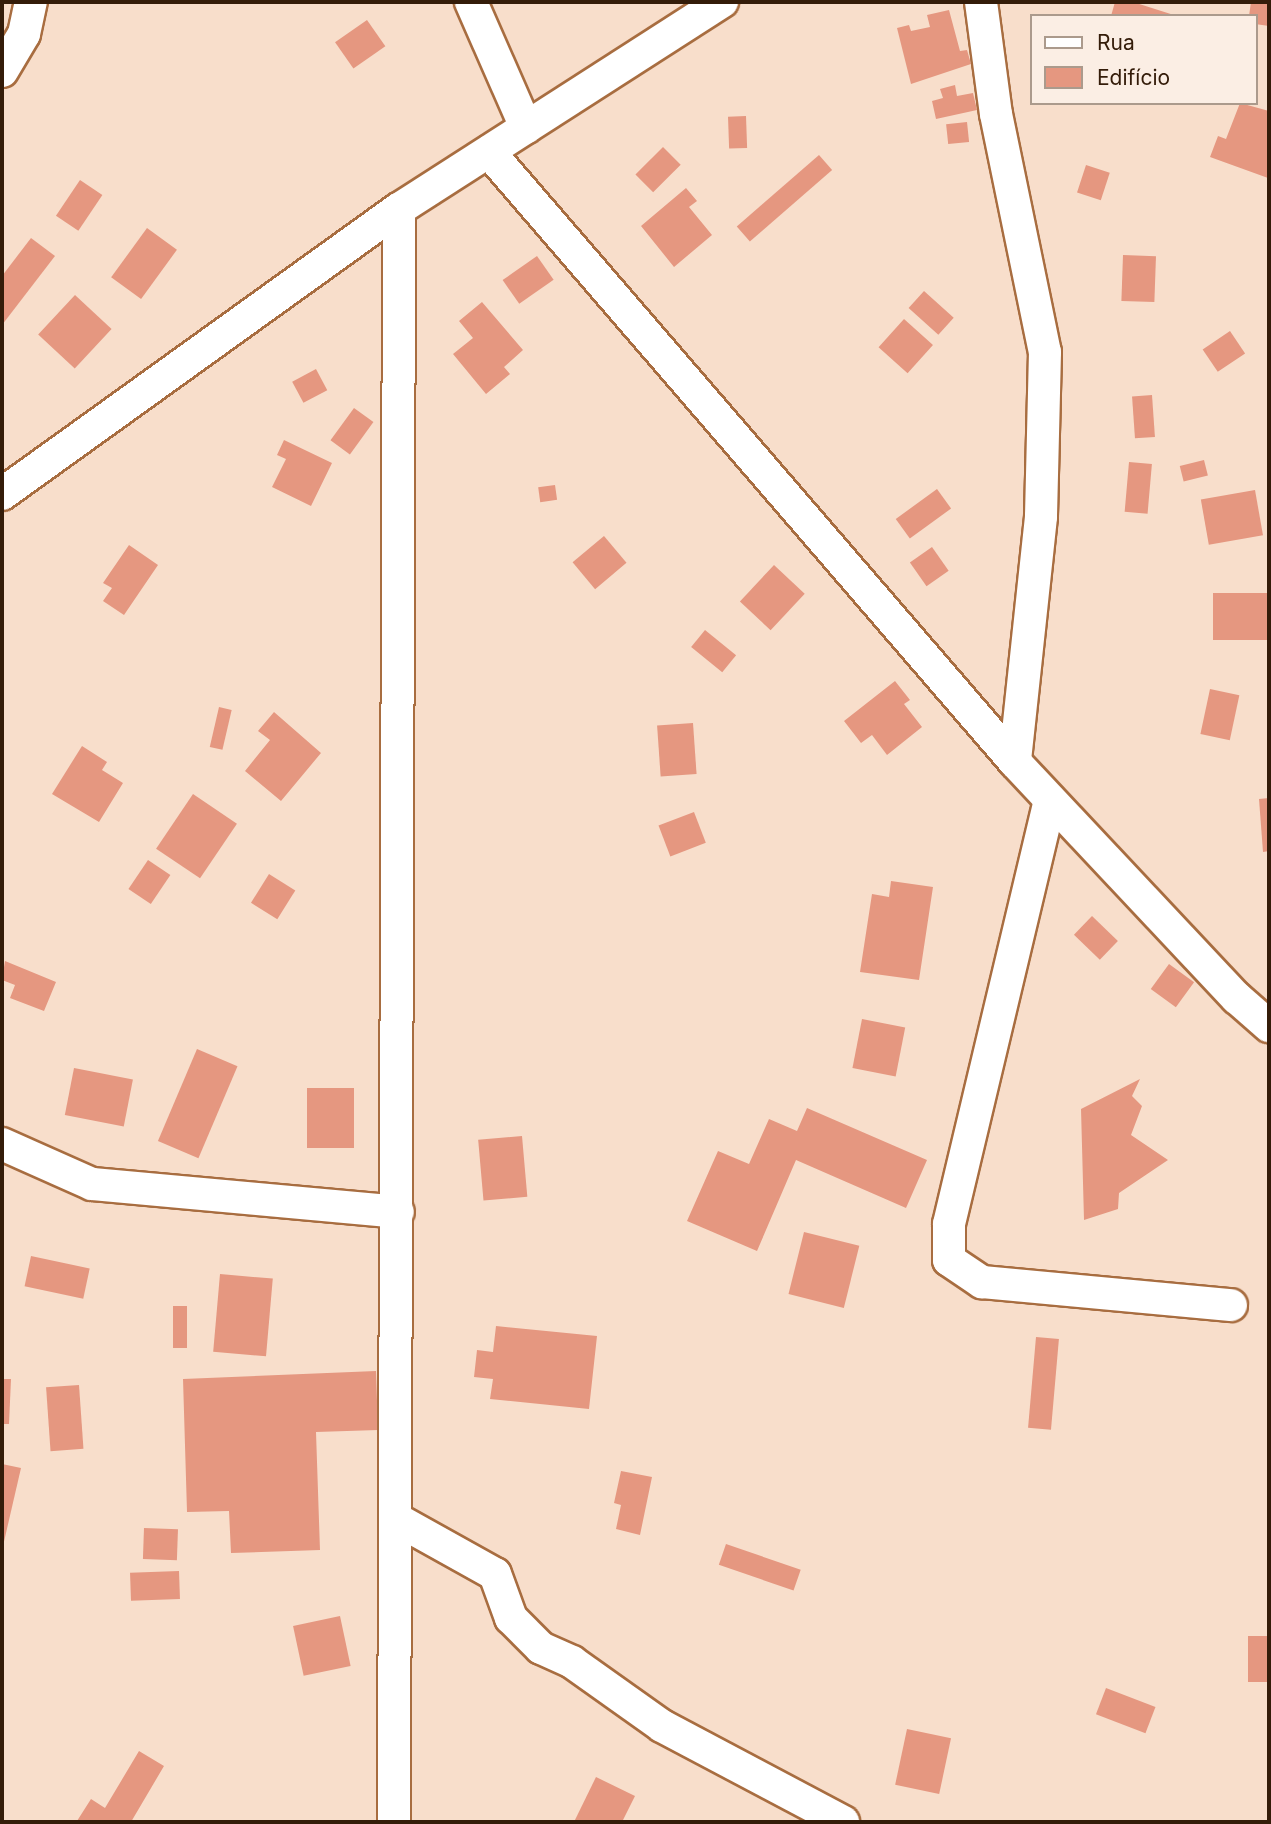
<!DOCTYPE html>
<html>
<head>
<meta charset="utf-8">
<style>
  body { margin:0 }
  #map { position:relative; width:1271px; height:1824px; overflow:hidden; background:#f8decb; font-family:Inter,sans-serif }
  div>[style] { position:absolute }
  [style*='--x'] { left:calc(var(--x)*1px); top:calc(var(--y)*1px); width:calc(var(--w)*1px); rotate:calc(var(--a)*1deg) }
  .building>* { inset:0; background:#e59780; transform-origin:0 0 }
  .roads { filter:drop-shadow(2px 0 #a86d40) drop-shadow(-2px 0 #a86d40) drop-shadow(0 2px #a86d40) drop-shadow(0 -2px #a86d40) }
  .minor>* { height:32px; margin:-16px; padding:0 16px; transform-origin:16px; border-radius:16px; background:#fff }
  span { translate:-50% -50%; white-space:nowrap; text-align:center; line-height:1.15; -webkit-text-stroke:5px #fbeee4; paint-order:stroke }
  .frame { position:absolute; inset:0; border:4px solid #341c09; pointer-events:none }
  .legend { position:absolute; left:1030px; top:14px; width:228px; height:91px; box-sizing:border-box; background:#fbeee4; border:2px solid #ab9a8c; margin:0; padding:9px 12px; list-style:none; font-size:21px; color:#341c09 }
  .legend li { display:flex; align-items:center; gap:14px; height:35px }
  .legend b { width:35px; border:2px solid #ab9a8c }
</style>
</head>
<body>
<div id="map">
  <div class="building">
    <div style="clip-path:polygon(1115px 2px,1133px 2px,1177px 16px,1111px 16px)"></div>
    <div style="clip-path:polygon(1251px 2px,1269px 2px,1269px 26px,1255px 24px,1255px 16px,1249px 16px)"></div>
    <div style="clip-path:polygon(949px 10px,960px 51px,967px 50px,971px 64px,911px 84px,897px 28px,909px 25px,911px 31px,930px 27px,927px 15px)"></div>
    <div style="left:367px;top:20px;width:32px;height:39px;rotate:55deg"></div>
    <div style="clip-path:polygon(955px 85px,957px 96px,973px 93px,977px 110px,936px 119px,932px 101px,943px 98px,940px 89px)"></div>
    <div style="clip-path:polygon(1240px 103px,1269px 111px,1268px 178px,1210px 157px,1218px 136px,1226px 139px)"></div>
    <div style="left:746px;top:116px;width:32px;height:18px;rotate:88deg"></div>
    <div style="left:967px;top:122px;width:20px;height:21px;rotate:84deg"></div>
    <div style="left:663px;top:147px;width:25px;height:39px;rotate:45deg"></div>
    <div style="left:819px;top:155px;width:20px;height:109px;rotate:49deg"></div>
    <div style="left:1086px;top:165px;width:25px;height:29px;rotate:18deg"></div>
    <div style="left:80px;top:180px;width:27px;height:43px;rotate:34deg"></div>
    <div style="clip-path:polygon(686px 188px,697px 201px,689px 207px,712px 235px,674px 267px,641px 226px)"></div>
    <div style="left:147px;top:228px;width:37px;height:61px;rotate:36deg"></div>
    <div style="clip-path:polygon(31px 238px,55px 256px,2px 325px,2px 276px)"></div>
    <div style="left:1123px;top:255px;width:33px;height:46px;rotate:2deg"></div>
    <div style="left:537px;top:256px;width:29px;height:42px;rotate:55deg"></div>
    <div style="left:924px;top:291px;width:40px;height:23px;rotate:42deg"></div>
    <div style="left:75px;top:295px;width:50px;height:54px;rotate:43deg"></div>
    <div style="clip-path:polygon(482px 302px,523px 350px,504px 367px,510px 374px,486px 394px,453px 354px,473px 338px,459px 321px)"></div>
    <div style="left:904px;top:319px;width:39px;height:38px;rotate:42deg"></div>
    <div style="left:1230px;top:331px;width:27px;height:33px;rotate:56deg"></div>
    <div style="left:316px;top:369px;width:24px;height:27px;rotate:62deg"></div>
    <div style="left:1152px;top:395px;width:42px;height:20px;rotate:86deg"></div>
    <div style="left:354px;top:408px;width:24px;height:40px;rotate:36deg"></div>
    <div style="clip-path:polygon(284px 440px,332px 463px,311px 506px,272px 487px,286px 459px,277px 455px)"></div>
    <div style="left:1204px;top:460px;width:16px;height:25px;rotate:76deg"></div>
    <div style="left:1129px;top:462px;width:23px;height:50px;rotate:5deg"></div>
    <div style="left:555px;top:485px;width:15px;height:17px;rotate:82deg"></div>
    <div style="left:937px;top:489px;width:24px;height:51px;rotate:54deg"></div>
    <div style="left:1255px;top:490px;width:46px;height:55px;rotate:80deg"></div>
    <div style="left:604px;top:536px;width:35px;height:41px;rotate:50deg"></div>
    <div style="clip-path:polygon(129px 545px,158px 565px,124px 615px,103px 601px,112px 588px,103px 583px)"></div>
    <div style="left:932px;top:547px;width:29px;height:27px;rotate:55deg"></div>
    <div style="left:774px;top:565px;width:42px;height:50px;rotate:43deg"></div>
    <div style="left:1269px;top:593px;width:47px;height:56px;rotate:90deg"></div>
    <div style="left:705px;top:630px;width:40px;height:22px;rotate:39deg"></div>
    <div style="clip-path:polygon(895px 681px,910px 700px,904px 704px,922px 727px,887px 755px,872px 735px,861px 743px,844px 721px)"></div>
    <div style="left:1210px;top:689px;width:30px;height:46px;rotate:12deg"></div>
    <div style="left:219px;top:707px;width:13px;height:41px;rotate:13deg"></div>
    <div style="clip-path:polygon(274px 712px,321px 753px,281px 801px,245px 771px,270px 740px,258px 731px)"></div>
    <div style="left:693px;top:723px;width:51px;height:36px;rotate:86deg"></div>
    <div style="clip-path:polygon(82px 746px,107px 762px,102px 770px,123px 783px,99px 822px,52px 794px)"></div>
    <div style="left:193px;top:794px;width:53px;height:66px;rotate:34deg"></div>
    <div style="clip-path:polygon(1269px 798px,1269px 851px,1263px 852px,1259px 799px)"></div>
    <div style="left:694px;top:812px;width:33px;height:38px;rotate:69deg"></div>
    <div style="left:148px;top:860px;width:27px;height:35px;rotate:34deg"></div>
    <div style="left:269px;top:874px;width:31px;height:34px;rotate:32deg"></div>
    <div style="clip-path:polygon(891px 881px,933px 887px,919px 980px,860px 972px,872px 894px,889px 897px)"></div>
    <div style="left:1092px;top:916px;width:36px;height:26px;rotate:44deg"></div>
    <div style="clip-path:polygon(5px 961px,56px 982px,44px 1011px,10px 998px,15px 985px,2px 980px)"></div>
    <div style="left:1169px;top:964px;width:31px;height:31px;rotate:36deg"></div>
    <div style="left:862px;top:1019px;width:44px;height:50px;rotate:11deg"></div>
    <div style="left:197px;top:1049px;width:44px;height:100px;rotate:23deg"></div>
    <div style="left:74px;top:1068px;width:60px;height:48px;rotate:11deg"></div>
    <div style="clip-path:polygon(1140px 1079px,1132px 1096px,1142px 1106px,1131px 1135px,1168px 1160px,1119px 1193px,1118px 1209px,1084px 1220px,1081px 1109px)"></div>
    <div style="left:307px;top:1088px;width:47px;height:60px"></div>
    <div style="clip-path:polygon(807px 1108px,927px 1160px,906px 1208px,796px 1160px,757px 1251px,687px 1221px,718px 1151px,749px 1164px,769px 1119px,797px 1131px)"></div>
    <div style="left:522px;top:1136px;width:61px;height:44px;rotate:85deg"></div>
    <div style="left:804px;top:1232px;width:57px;height:64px;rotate:14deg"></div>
    <div style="left:31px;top:1256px;width:60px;height:31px;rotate:12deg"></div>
    <div style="left:220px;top:1274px;width:53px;height:78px;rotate:5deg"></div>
    <div style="left:187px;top:1306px;width:42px;height:14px;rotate:90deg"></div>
    <div style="clip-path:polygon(496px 1326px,597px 1336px,589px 1409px,490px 1399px,493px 1379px,474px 1377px,477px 1350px,493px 1352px)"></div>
    <div style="left:1036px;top:1337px;width:23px;height:91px;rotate:5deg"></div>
    <div style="clip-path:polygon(376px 1371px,378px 1430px,316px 1432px,320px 1550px,231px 1553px,229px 1511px,187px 1512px,183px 1379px)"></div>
    <div style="clip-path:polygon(2px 1379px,11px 1379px,9px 1424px,2px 1424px)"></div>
    <div style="left:79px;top:1385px;width:64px;height:33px;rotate:86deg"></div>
    <div style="clip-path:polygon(2px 1464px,21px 1468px,3px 1546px,2px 1546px)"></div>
    <div style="clip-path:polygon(621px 1471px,652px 1477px,640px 1535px,616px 1529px,621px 1505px,614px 1503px)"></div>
    <div style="left:144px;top:1528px;width:34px;height:31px;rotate:2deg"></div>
    <div style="left:726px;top:1544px;width:79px;height:22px;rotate:19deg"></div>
    <div style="left:179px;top:1571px;width:28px;height:49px;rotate:88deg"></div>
    <div style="left:340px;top:1616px;width:51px;height:48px;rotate:78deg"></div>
    <div style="left:1248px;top:1636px;width:21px;height:46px"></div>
    <div style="left:1106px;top:1688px;width:53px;height:28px;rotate:21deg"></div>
    <div style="left:907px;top:1729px;width:45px;height:57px;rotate:12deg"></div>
    <div style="clip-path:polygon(139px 1751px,164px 1766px,131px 1822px,77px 1821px,91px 1799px,105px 1808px)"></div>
    <div style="clip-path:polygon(596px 1777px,635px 1796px,622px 1822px,574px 1822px)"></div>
  </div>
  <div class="roads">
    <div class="minor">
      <div style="--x:471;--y:2;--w:137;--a:66.3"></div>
      <div style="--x:981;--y:2;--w:113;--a:82.4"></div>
      <div style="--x:996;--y:114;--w:243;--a:78.4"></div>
      <div style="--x:1045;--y:352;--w:165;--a:91.4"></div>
      <div style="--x:1041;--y:517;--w:246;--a:96.1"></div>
      <div style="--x:2;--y:71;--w:43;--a:-59.3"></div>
      <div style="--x:24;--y:34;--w:33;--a:-78"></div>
      <div style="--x:489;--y:152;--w:805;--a:49.23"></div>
      <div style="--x:1015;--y:762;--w:324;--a:46.8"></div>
      <div style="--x:1237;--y:998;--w:43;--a:41.2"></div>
      <div style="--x:2;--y:494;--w:489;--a:-35.7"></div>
      <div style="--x:399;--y:209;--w:384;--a:-32.7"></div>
      <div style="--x:1050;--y:800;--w:436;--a:103.4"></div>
      <div style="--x:949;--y:1224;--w:36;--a:90"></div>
      <div style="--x:949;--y:1260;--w:40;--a:34"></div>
      <div style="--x:982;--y:1282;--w:250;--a:5.3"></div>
      <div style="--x:2;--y:1144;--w:98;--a:24"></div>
      <div style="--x:92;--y:1184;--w:307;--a:5.2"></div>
      <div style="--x:396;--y:1519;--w:113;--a:29.1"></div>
      <div style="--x:495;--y:1574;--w:47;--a:70"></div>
      <div style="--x:511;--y:1618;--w:42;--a:45"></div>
      <div style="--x:541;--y:1648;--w:34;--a:24"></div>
      <div style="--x:572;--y:1662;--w:110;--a:35.4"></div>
      <div style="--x:662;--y:1726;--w:205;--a:27.9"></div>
      <div style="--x:394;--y:1822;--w:1613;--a:-89.82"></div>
    </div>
  </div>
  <div class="frame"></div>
  <ul class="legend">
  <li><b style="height:9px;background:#fff"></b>Rua</li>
  <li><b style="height:19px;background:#e59780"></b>Edifício</li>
  </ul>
</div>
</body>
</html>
